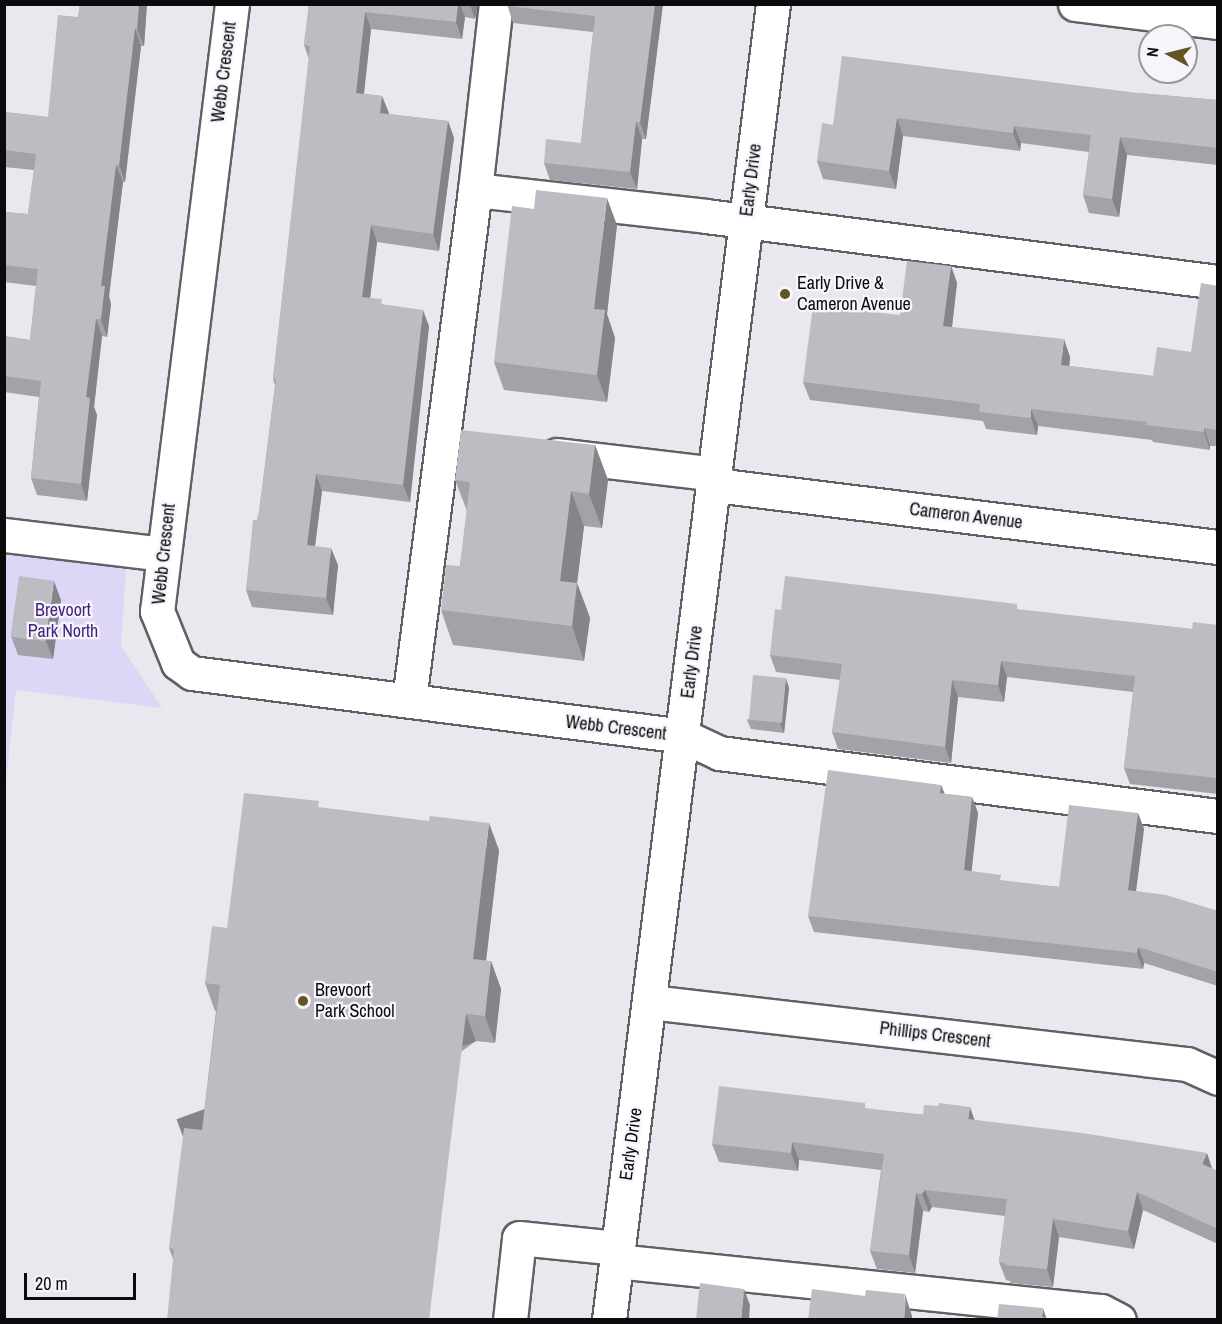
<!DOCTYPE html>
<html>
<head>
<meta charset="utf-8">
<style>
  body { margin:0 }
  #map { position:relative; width:1222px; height:1324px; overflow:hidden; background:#e9e8ef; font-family:"Archivo Narrow",sans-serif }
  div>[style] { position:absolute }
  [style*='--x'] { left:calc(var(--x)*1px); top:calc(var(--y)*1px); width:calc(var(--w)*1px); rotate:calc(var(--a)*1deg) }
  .green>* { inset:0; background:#ddd6f7 }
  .roads { filter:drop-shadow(2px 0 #616065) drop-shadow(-2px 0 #616065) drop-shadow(0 2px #616065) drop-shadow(0 -2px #616065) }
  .minor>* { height:33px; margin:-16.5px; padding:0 16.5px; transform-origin:16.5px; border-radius:16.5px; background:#fff }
  .wall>* { inset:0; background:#a3a2a8 }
  .shaded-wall>* { inset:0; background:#858488; transform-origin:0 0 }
  .building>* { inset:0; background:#bebcc3; transform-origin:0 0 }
  .dots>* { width:16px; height:16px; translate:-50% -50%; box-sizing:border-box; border:3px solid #f6f5fc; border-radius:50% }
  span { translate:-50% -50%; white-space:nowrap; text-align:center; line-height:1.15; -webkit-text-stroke:4.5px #f6f5fc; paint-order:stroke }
  .street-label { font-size:18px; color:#0b0b0d }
  .poi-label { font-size:18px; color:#0b0b0d }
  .left { translate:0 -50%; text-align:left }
  .park-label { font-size:18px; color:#441f7b }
  .frame { position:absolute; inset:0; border:6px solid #0b0b0d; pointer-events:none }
  .north { position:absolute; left:1138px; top:24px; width:60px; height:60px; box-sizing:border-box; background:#f6f5fc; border:2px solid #98979c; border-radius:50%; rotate:277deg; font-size:16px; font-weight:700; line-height:24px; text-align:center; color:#0b0b0d }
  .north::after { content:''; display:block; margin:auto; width:21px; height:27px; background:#645421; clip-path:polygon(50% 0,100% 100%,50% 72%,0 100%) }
  .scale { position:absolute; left:24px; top:1273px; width:112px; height:27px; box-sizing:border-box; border:3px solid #0b0b0d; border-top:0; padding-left:8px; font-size:18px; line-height:21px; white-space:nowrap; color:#0b0b0d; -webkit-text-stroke:4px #f6f5fc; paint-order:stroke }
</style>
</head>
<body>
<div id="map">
  <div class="green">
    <div style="clip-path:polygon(5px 552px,126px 569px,121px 646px,162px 708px,16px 690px,5px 790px)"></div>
  </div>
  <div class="roads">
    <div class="minor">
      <div style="--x:232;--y:4;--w:612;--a:97.04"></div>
      <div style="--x:157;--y:611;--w:56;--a:68"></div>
      <div style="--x:178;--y:663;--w:17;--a:36"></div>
      <div style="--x:192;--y:673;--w:495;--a:7.3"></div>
      <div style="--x:683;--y:736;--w:40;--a:25"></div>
      <div style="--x:719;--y:753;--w:503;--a:7.2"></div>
      <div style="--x:1075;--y:4;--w:144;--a:7.2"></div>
      <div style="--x:475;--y:190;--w:232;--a:6.4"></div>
      <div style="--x:706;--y:216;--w:516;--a:7.35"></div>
      <div style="--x:557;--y:455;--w:160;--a:6.8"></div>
      <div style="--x:715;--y:485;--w:507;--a:7.03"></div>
      <div style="--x:4;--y:535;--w:160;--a:6.8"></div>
      <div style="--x:409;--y:700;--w:514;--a:-82.63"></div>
      <div style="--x:475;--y:190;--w:187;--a:-83.6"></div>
      <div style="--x:650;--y:1002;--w:541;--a:6.59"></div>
      <div style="--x:1187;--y:1064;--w:34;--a:24"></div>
      <div style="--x:616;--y:1261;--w:488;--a:5.9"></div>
      <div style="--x:1101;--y:1311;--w:20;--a:27"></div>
      <div style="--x:510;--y:1320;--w:82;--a:-83.7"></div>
      <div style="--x:519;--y:1238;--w:100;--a:5.8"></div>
      <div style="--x:609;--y:1320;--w:1326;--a:-82.9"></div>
    </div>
  </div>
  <div class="wall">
    <div style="clip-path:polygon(80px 4px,147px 4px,144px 46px,141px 46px,125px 182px,123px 182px,109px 296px,111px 304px,107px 337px,102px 336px,94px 407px,97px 415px,87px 501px,37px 495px,31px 478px,39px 397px,4px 392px,4px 336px,30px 340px,36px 286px,4px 282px,4px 212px,28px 214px,34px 170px,4px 167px,4px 112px,48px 117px,78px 17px)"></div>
    <div style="clip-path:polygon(309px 4px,478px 4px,475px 19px,465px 17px,462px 39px,371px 29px,364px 94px,382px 96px,388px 114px,448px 121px,454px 138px,439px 251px,377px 242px,370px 298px,429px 326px,410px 502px,322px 491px,315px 546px,338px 565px,333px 615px,252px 607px,246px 590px,257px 520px,259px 512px,275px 386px,273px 379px,309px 59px,304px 45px)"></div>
    <div style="clip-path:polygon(507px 4px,663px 4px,646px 139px,642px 139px,637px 189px,550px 180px,544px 163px,581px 143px,593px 32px,513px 23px)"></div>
    <div style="clip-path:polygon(1138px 93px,1218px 100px,1218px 165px,1127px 155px,1119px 217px,1089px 213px,1083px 195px,1089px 152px,1021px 143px,1020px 151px,903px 136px,896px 189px,823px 179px,817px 161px,833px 125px)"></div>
    <div style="clip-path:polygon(617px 225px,607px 314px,615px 338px,607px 402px,504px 390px,494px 362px)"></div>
    <div style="clip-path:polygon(951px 266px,957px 283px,952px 327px,1070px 357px,1069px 366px,1153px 376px,1191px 352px,1218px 286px,1218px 446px,1210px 446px,1210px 450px,1153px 442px,1152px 440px,1038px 426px,1037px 435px,986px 429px,983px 421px,810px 400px,803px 382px,900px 315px)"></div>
    <div style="clip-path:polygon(595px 445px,608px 480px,602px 528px,584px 526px,577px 583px,590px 618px,584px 661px,453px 645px,441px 610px,460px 566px,467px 511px,455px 480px)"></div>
    <div style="clip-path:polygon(61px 600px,53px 659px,18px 655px,11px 636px)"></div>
    <div style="clip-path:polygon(781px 610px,1019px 610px,1192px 629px,1218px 625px,1218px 794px,1130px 784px,1124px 768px,1133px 692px,1007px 677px,1004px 702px,958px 697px,951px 763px,838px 749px,832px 732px,840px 680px,776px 672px,770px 655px)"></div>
    <div style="clip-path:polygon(789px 688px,784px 733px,751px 729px,747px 720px)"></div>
    <div style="clip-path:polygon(941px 785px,945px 794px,972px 797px,978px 813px,971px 871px,1003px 881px,1059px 887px,1138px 813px,1144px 829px,1136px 891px,1218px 911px,1218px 986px,1144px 963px,1143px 969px,814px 932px,808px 916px)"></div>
    <div style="clip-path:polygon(321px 808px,499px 850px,486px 961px,491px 961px,501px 989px,495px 1043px,476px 1041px,173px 1259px,169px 1248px,202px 1130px,216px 1011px,215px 1011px,205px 983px,227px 928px)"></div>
    <div style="clip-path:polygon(867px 1109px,975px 1120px,1212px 1169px,1218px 1171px,1218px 1244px,1143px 1210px,1134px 1249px,1059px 1237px,1053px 1287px,1011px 1283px,1010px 1281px,1006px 1280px,999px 1262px,1005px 1216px,932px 1207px,929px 1212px,923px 1211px,915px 1273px,877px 1269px,870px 1251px,881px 1170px,799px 1160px,798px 1171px,719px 1162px,712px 1144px)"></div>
  </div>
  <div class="shaded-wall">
    <div style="clip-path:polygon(139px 4px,147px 4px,144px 46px,137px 29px)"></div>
    <div style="clip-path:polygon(458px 4px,460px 4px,465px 17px,462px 39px,456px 22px)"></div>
    <div style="clip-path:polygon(470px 4px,478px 4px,475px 19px)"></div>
    <div style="clip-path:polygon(655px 4px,663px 4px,646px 139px,640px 122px)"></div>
    <div style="clip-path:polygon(365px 12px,371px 29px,362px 110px,356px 93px)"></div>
    <div style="clip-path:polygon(135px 28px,141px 46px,125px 182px,119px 165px)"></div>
    <div style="clip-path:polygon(382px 96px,389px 113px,386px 130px,380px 113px)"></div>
    <div style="clip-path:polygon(897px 118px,903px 136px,896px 189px,889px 171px)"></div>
    <div style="clip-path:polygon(448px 121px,454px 138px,439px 251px,433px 234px)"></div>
    <div style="clip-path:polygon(636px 122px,642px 139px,637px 189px,630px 172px)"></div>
    <div style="clip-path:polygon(1014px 126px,1021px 143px,1020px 151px,1013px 133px)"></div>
    <div style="clip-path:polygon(1120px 137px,1127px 155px,1119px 217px,1112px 199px)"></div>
    <div style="clip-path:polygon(116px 165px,123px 182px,109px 296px,111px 304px,107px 337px,101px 319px,101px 286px)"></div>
    <div style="clip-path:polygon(607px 198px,617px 225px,607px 314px,615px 338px,607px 402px,597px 375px,594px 309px)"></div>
    <div style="clip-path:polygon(371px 225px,377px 242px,368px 314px,362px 297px)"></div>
    <div style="clip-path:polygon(951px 266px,957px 283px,950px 344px,943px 326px)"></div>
    <div style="clip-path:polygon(423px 310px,429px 326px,410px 502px,403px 485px)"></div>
    <div style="clip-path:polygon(96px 319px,102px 336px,94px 407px,97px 415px,87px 501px,81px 484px,86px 397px)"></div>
    <div style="clip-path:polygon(1064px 339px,1070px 357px,1068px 383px,1061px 365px)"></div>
    <div style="clip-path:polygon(1031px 409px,1038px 426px,1037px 435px,1031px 418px)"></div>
    <div style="clip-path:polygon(1204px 428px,1210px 446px,1210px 450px,1204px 432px)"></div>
    <div style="clip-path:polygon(595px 445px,608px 480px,602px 528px,589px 494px)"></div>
    <div style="clip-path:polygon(316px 474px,322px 491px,313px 562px,307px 545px)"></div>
    <div style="clip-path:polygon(571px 491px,584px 526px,573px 616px,560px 581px)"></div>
    <div style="clip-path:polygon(331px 548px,338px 565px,333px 615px,326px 598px)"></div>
    <div style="clip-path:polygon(54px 581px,61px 600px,53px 659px,46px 641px)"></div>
    <div style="clip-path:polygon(577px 583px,590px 618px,584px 661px,572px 626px)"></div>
    <div style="clip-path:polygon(1001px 661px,1007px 677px,1004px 702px,998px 685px)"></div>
    <div style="clip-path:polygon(786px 678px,789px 688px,784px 733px,780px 724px)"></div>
    <div style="clip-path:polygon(952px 680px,958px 697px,951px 763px,945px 747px)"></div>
    <div style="clip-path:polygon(941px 785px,947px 801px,940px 793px)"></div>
    <div style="clip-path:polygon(972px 797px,978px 813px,970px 886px,964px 870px)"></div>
    <div style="clip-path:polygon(1138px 813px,1144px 829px,1134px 906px,1128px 890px)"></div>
    <div style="clip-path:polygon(489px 823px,499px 850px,483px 986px,473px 959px)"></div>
    <div style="clip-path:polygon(1138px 947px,1144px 963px,1143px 969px,1137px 953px)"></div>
    <div style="clip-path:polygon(491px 961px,501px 989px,495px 1043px,485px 1016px)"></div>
    <div style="left:466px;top:1014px;width:29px;height:308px;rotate:70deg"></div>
    <div style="clip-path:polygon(970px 1107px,976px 1124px,968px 1119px)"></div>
    <div style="clip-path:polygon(792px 1142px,799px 1160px,798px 1171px,791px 1153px)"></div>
    <div style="clip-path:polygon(1207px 1153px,1213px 1171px,1202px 1164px)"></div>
    <div style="clip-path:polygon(925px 1190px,932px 1207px,929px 1212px,922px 1194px)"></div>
    <div style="clip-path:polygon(1137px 1192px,1143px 1210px,1134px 1249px,1128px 1231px)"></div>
    <div style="clip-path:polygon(916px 1193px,923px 1211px,915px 1273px,909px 1255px)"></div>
    <div style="clip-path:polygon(1053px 1219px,1059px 1237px,1053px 1287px,1047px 1269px)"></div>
    <div style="clip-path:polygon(744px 1289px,750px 1305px,749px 1320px,741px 1320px)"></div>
    <div style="clip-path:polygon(905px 1294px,912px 1316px,912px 1320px,904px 1320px)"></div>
    <div style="clip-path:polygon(1043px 1308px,1047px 1320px,1042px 1317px)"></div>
  </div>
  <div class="building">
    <div style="clip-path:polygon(80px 4px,139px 4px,137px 29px,135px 28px,119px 165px,116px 165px,101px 286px,105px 286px,101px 319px,96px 319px,86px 397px,90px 398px,81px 484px,31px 478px,41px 381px,4px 376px,4px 336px,30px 340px,38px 269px,4px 265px,4px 212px,28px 214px,36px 154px,4px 150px,4px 112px,48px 117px,58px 15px,78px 17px)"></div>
    <div style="clip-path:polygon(309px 4px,458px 4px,456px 22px,365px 12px,356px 93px,382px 96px,380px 113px,448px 121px,433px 234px,371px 225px,362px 297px,382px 299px,381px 304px,423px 310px,403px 485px,316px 474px,307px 545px,331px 548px,326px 598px,246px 590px,253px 520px,257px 520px,259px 512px,276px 379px,273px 379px,310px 46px,304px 45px)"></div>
    <div style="clip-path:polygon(507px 4px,655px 4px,640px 122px,636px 122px,630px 172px,544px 163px,546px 139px,581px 143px,595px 16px,507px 6px)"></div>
    <div style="clip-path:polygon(842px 56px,1138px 93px,1218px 100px,1218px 148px,1120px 137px,1112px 199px,1083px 195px,1091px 135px,1014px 126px,1013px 133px,897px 118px,889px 171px,817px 161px,822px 123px,833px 125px)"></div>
    <div style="clip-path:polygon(536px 190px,607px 198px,594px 309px,605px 310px,597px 375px,494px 362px,512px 206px,534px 209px)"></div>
    <div style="clip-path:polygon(907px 261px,951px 266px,943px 326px,1064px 339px,1061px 365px,1153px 376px,1157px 347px,1191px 352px,1201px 283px,1218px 286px,1218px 430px,1204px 428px,1204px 432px,1146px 425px,1147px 422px,1031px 409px,1031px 418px,979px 412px,980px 404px,803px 382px,813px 306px,900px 315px)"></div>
    <div style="clip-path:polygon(461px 430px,595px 445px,589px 494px,571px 491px,560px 581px,577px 583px,572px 626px,441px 610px,446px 565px,460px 566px,470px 482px,455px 480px)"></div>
    <div style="left:19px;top:576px;width:35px;height:61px;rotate:8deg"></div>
    <div style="clip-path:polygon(785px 576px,1017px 604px,1017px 609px,1192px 629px,1193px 622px,1218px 625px,1217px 778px,1124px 768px,1135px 676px,1001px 661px,998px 685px,952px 680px,945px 747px,832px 732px,842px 664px,770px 655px,775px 609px,781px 610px)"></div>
    <div style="left:753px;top:675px;width:33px;height:45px;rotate:5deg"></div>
    <div style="clip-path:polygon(828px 770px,941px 785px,940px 793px,972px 797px,964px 870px,1001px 875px,1000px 880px,1059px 887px,1069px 805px,1138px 813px,1128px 890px,1166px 895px,1218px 911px,1218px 972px,1138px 947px,1137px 953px,808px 916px)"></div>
    <div style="clip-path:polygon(244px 793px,319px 801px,318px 807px,429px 821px,430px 816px,489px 823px,473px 959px,491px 961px,485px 1016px,466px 1014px,429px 1320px,167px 1320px,174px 1249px,169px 1248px,184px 1128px,202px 1130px,220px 985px,205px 983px,212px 926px,227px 928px)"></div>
    <div style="clip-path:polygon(719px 1086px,865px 1103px,865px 1108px,923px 1115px,924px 1105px,938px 1106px,939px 1103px,970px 1107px,968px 1119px,1082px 1133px,1207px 1153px,1202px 1164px,1218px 1171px,1218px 1229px,1137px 1192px,1128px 1231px,1053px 1219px,1047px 1269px,1005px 1265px,1005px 1263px,999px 1262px,1007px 1199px,925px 1190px,922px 1194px,916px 1193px,909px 1255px,870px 1251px,884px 1154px,792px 1142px,791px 1153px,712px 1144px)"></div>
    <div style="clip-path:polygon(700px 1283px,744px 1289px,741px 1320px,696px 1320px)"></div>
    <div style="clip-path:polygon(812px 1289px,865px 1296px,866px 1290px,905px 1294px,904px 1300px,906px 1300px,904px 1320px,808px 1320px)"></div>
    <div style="clip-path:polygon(999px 1304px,1043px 1308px,1042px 1317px,1060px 1320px,997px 1320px)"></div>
  </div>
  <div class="dots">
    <div style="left:785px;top:294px;background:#645421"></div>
    <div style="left:303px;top:1001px;background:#645421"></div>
  </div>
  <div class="street-label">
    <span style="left:224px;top:72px;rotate:-83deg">Webb Crescent</span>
    <span style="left:751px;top:180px;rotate:-83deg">Early Drive</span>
    <span style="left:966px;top:516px;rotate:7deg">Cameron Avenue</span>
    <span style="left:164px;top:554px;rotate:-84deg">Webb Crescent</span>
    <span style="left:692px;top:662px;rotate:-83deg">Early Drive</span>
    <span style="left:616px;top:728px;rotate:7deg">Webb Crescent</span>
    <span style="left:935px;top:1035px;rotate:7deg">Phillips Crescent</span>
    <span style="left:631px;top:1144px;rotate:-82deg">Early Drive</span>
  </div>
  <div class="poi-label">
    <span class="left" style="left:797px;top:294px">Early Drive &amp;<br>Cameron Avenue</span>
    <span class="left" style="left:315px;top:1001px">Brevoort<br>Park School</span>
  </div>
  <div class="park-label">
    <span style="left:63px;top:621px">Brevoort<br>Park North</span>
  </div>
  <div class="frame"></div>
  <div class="north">N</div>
  <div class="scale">20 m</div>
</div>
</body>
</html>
